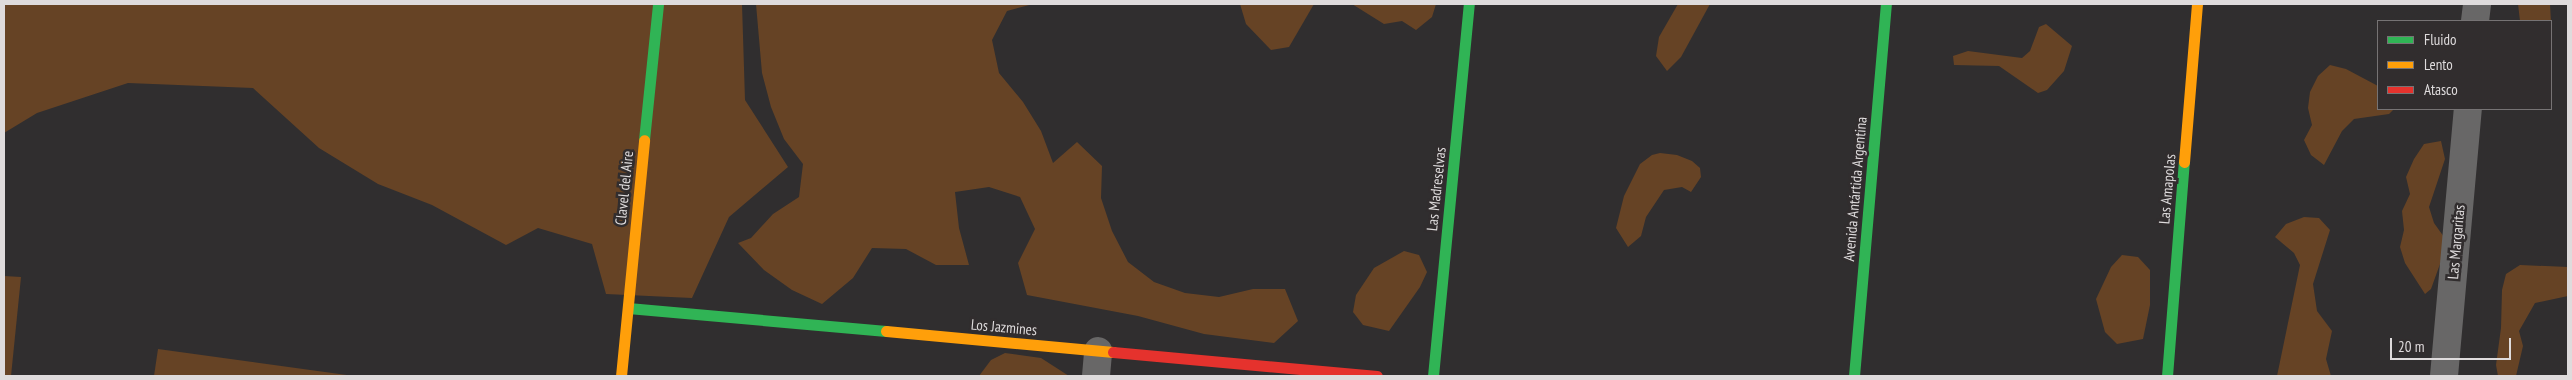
<!DOCTYPE html>
<html>
<head>
<meta charset="utf-8">
<style>
  body { margin:0 }
  #map { position:relative; width:2572px; height:380px; overflow:hidden; background:#302e2f; font-family:"PT Sans Narrow",sans-serif }
  div>[style] { position:absolute }
  [style*='--x'] { left:calc(var(--x)*1px); top:calc(var(--y)*1px); width:calc(var(--w)*1px); rotate:calc(var(--a)*1deg) }
  .green>* { inset:0; background:#664325 }
  .street>* { height:28px; margin:-14px; padding:0 14px; transform-origin:14px; border-radius:14px; background:#686767 }
  .fast>* { height:11px; margin:-5.5px; padding:0 5.5px; transform-origin:5.5px; border-radius:5.5px; background:#30b455 }
  .slow>* { height:11px; margin:-5.5px; padding:0 5.5px; transform-origin:5.5px; border-radius:5.5px; background:#ff9f0a }
  .jam>* { height:11px; margin:-5.5px; padding:0 5.5px; transform-origin:5.5px; border-radius:5.5px; background:#e5322d }
  span { translate:-50% -50%; white-space:nowrap; text-align:center; line-height:1.15; -webkit-text-stroke:5px #312d2e; paint-order:stroke }
  .street-label { font-size:15px; color:#dedbdc }
  .frame { position:absolute; inset:0; border:5px solid #dedbdc; pointer-events:none }
  .legend { position:absolute; left:2377px; top:20px; width:175px; height:90px; box-sizing:border-box; background:#312d2e; border:1px solid #767374; margin:0; padding:6px 9px; list-style:none; font-size:15px; color:#dedbdc }
  .legend li { display:flex; align-items:center; gap:10px; height:25px }
  .legend b { width:25px; border:1px solid #767374 }
  .scale { position:absolute; left:2390px; top:338px; width:121px; height:22px; box-sizing:border-box; border:2px solid #dedbdc; border-top:0; padding-left:6px; font-size:15px; line-height:18px; white-space:nowrap; color:#dedbdc; -webkit-text-stroke:4px #312d2e; paint-order:stroke }
</style>
</head>
<body>
<div id="map">
  <div class="green">
    <div style="clip-path:polygon(4px 4px,742px 4px,745px 100px,788px 167px,729px 217px,692px 298px,606px 294px,592px 244px,538px 228px,506px 245px,432px 205px,378px 184px,319px 148px,253px 88px,128px 83px,37px 113px,4px 133px)"></div>
    <div style="clip-path:polygon(756px 4px,1033px 4px,1007px 11px,992px 40px,999px 73px,1023px 102px,1041px 131px,1053px 163px,1077px 142px,1102px 166px,1101px 198px,1112px 231px,1128px 262px,1154px 282px,1185px 293px,1219px 297px,1253px 289px,1285px 289px,1298px 321px,1274px 343px,1204px 334px,1138px 316px,1027px 295px,1018px 263px,1035px 229px,1020px 197px,989px 187px,955px 192px,959px 228px,969px 265px,936px 265px,906px 249px,872px 248px,853px 278px,822px 304px,792px 290px,764px 270px,738px 243px,751px 238px,773px 214px,799px 197px,803px 164px,784px 139px,771px 107px,762px 73px)"></div>
    <div style="clip-path:polygon(1240px 4px,1314px 4px,1289px 47px,1271px 50px,1246px 24px)"></div>
    <div style="clip-path:polygon(1352px 4px,1436px 4px,1432px 17px,1416px 30px,1402px 21px,1384px 24px)"></div>
    <div style="clip-path:polygon(1678px 4px,1710px 4px,1681px 57px,1667px 71px,1656px 56px,1659px 37px)"></div>
    <div style="clip-path:polygon(2518px 4px,2550px 4px,2551px 22px,2551px 25px,2551px 21px,2520px 21px)"></div>
    <div style="clip-path:polygon(2046px 24px,2072px 46px,2064px 71px,2047px 90px,2038px 93px,1999px 66px,1954px 65px,1953px 56px,1968px 51px,2022px 58px,2030px 51px,2039px 27px)"></div>
    <div style="clip-path:polygon(2330px 65px,2346px 69px,2378px 86px,2378px 109px,2394px 109px,2389px 114px,2354px 119px,2342px 131px,2324px 165px,2311px 155px,2304px 140px,2312px 125px,2308px 108px,2310px 92px,2318px 76px)"></div>
    <div style="clip-path:polygon(2441px 141px,2445px 159px,2429px 207px,2434px 223px,2444px 237px,2444px 253px,2431px 289px,2425px 294px,2405px 263px,2400px 247px,2404px 230px,2402px 211px,2410px 194px,2406px 177px,2414px 159px,2424px 144px)"></div>
    <div style="clip-path:polygon(1660px 153px,1677px 155px,1692px 161px,1700px 168px,1701px 177px,1691px 192px,1682px 187px,1664px 190px,1646px 217px,1641px 236px,1628px 247px,1616px 228px,1624px 196px,1640px 164px,1652px 155px)"></div>
    <div style="clip-path:polygon(2304px 217px,2319px 218px,2330px 230px,2313px 284px,2317px 311px,2332px 331px,2326px 359px,2331px 376px,2277px 376px,2300px 265px,2294px 253px,2275px 237px,2286px 224px)"></div>
    <div style="clip-path:polygon(1404px 251px,1419px 255px,1427px 272px,1420px 287px,1389px 331px,1363px 325px,1353px 312px,1356px 295px,1374px 268px)"></div>
    <div style="clip-path:polygon(2122px 255px,2138px 257px,2150px 270px,2150px 305px,2143px 339px,2117px 344px,2105px 332px,2096px 299px,2111px 267px)"></div>
    <div style="clip-path:polygon(2520px 265px,2568px 267px,2568px 296px,2535px 303px,2519px 331px,2523px 346px,2516px 376px,2498px 376px,2496px 365px,2501px 328px,2502px 290px,2506px 274px)"></div>
    <div style="clip-path:polygon(4px 276px,21px 277px,11px 376px,4px 376px)"></div>
    <div style="clip-path:polygon(158px 349px,354px 376px,154px 376px)"></div>
    <div style="clip-path:polygon(1005px 353px,1041px 358px,1069px 376px,979px 376px,991px 360px)"></div>
  </div>
  <div class="street">
    <div style="--x:2475;--y:21;--w:17;--a:-83"></div>
    <div style="--x:1096;--y:376;--w:25;--a:-85"></div>
    <div style="--x:2444;--y:376;--w:268;--a:-84.9"></div>
  </div>
  <div class="fast">
    <div style="--x:644;--y:140;--w:137;--a:-84.1"></div>
    <div style="--x:628;--y:308;--w:259;--a:5.1"></div>
    <div style="--x:1433;--y:376;--w:374;--a:-84.5"></div>
    <div style="--x:1854;--y:376;--w:373;--a:-85.1"></div>
    <div style="--x:2167;--y:376;--w:215;--a:-85.5"></div>
  </div>
  <div class="slow">
    <div style="--x:2184;--y:162;--w:159;--a:-85.3"></div>
    <div style="--x:886;--y:331;--w:228;--a:5.3"></div>
    <div style="--x:621;--y:376;--w:237;--a:-84.4"></div>
  </div>
  <div class="jam">
    <div style="--x:1113;--y:352;--w:265;--a:5.2"></div>
  </div>
  <div class="street-label">
    <span style="left:624px;top:188px;rotate:-84deg">Clavel del Aire</span>
    <span style="left:1436px;top:189px;rotate:-84deg">Las Madreselvas</span>
    <span style="left:1855px;top:189px;rotate:-85deg">Avenida Antártida Argentina</span>
    <span style="left:2167px;top:189px;rotate:-85deg">Las Amapolas</span>
    <span style="left:2456px;top:242px;rotate:-85deg">Las Margaritas</span>
    <span style="left:1004px;top:327px;rotate:5deg">Los Jazmines</span>
  </div>
  <div class="frame"></div>
  <ul class="legend">
  <li><b style="height:6px;background:#30b455"></b>Fluido</li>
  <li><b style="height:6px;background:#ff9f0a"></b>Lento</li>
  <li><b style="height:6px;background:#e5322d"></b>Atasco</li>
  </ul>
  <div class="scale">20 m</div>
</div>
</body>
</html>
